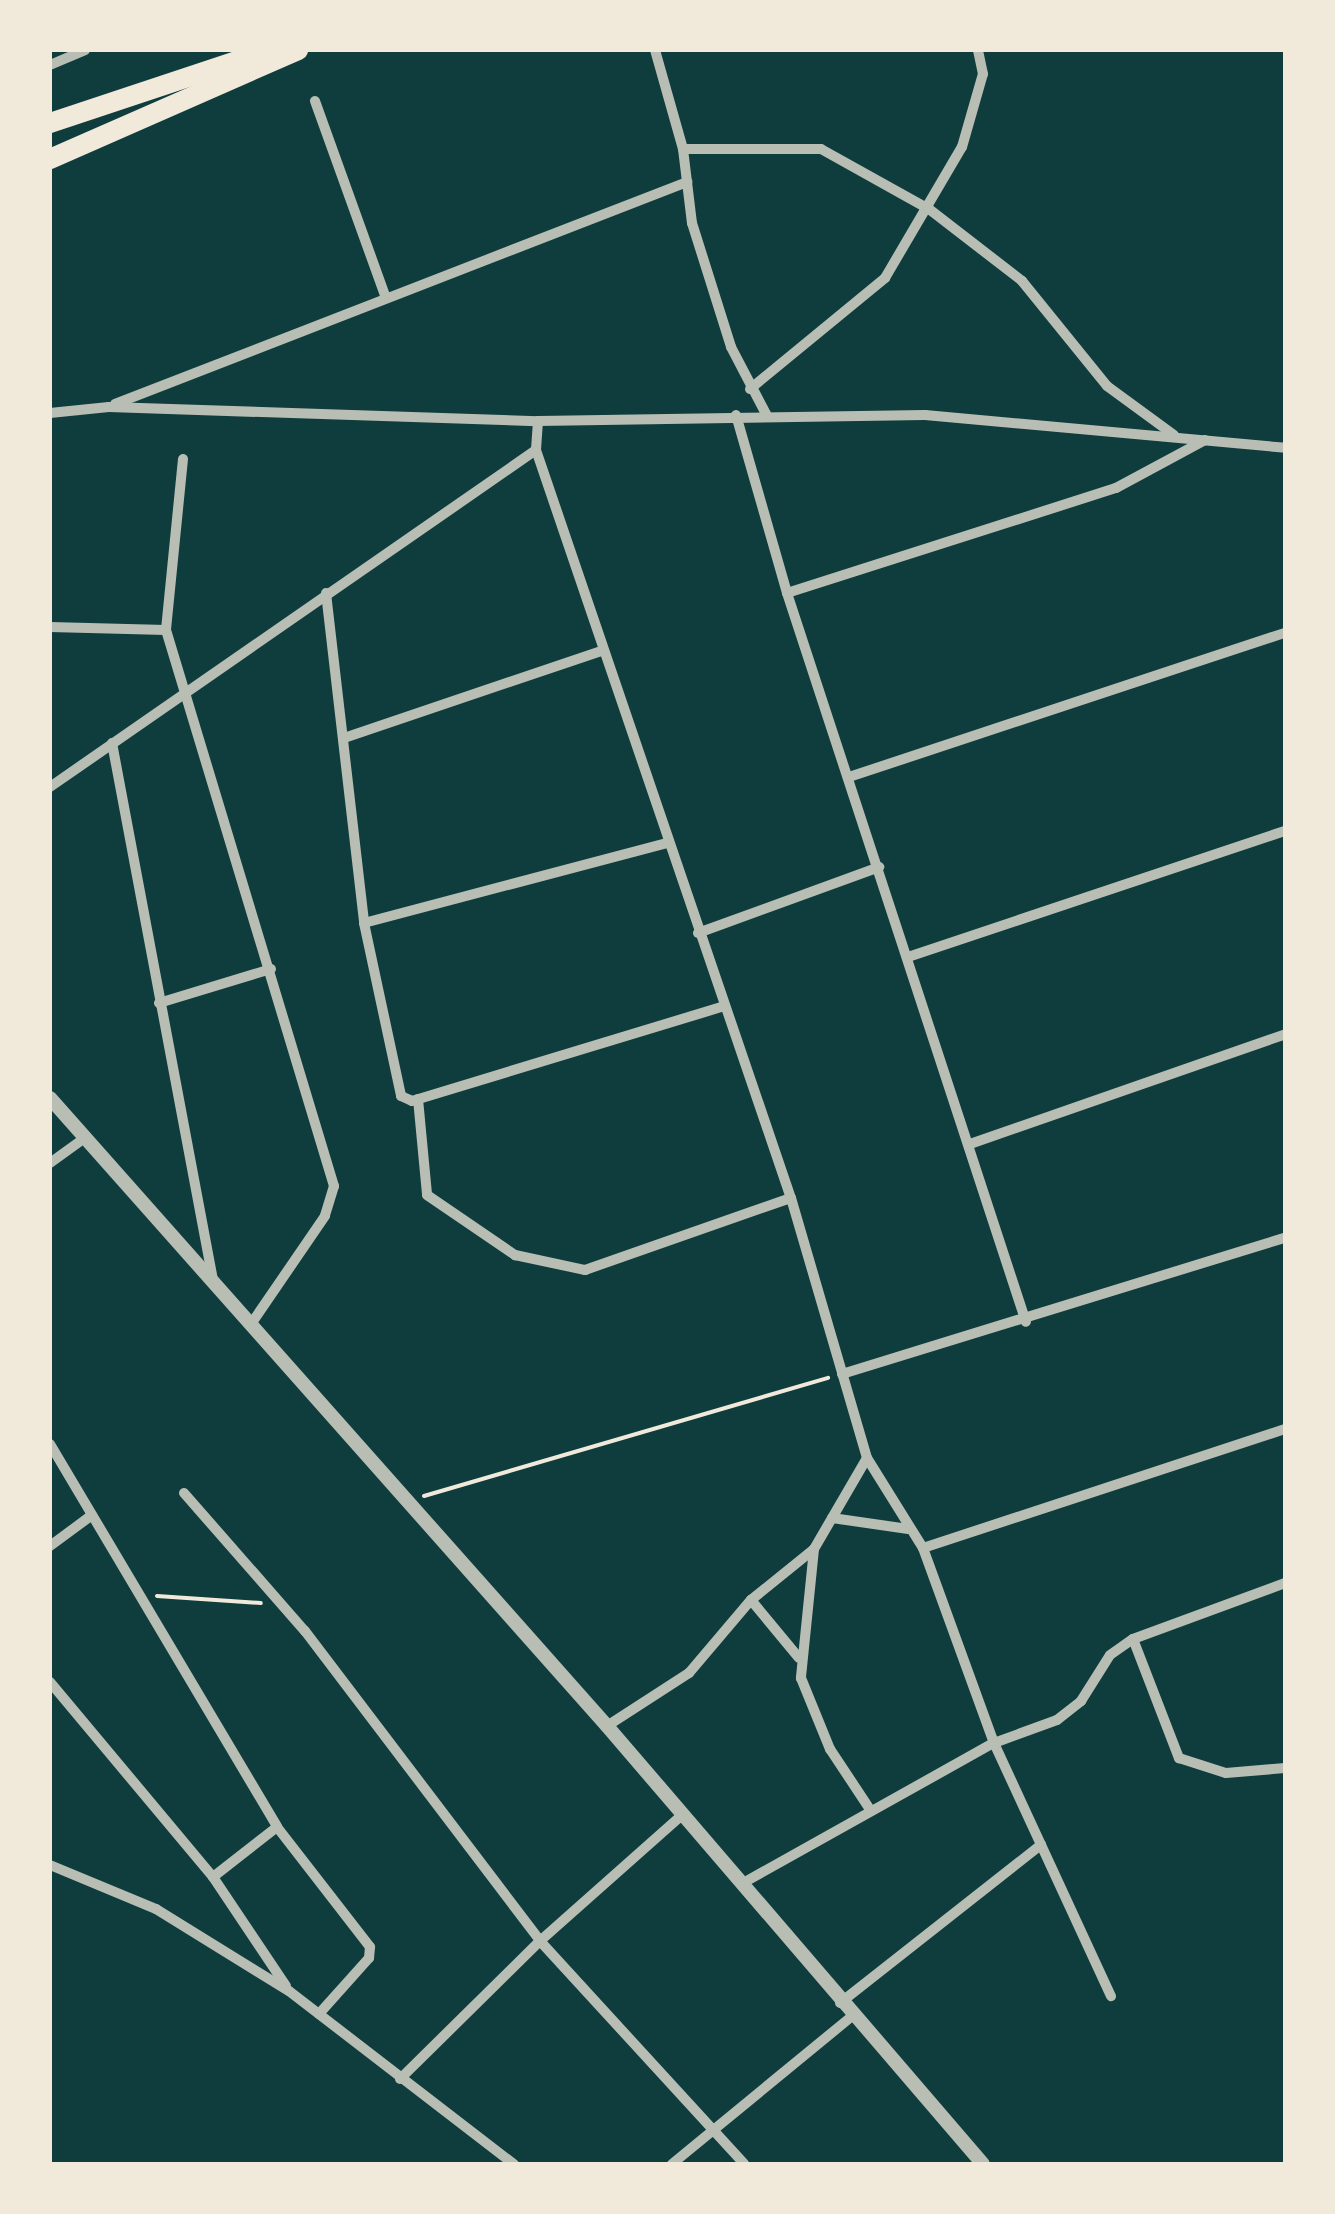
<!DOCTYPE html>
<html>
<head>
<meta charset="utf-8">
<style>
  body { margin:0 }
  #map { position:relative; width:1335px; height:2214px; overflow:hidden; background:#0f3d3e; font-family:"Varela Round",sans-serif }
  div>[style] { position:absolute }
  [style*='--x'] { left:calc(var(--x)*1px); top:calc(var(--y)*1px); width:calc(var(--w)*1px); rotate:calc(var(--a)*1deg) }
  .path>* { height:4px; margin:-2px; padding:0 2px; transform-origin:2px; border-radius:2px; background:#f1e9da }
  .minor>* { height:10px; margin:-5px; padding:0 5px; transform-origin:5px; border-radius:5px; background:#b8beb3 }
  .tertiary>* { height:14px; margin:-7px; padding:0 7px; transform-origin:7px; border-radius:7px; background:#b8beb3 }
  .trunk>* { height:20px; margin:-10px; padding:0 10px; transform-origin:10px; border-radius:10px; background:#f1e9da }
  span { translate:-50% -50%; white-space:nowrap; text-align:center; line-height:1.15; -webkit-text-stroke:10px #f1e9da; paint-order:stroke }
  .frame { position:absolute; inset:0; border:52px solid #f1e9da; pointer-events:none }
</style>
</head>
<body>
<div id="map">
  <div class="path">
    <div style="--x:424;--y:1496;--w:421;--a:-16.3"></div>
    <div style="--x:157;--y:1596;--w:104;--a:3.9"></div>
  </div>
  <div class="minor">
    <div style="--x:655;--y:50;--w:103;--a:74.2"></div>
    <div style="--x:683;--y:149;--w:75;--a:83.1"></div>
    <div style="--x:692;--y:223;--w:130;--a:72.5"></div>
    <div style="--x:731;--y:347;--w:78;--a:62.4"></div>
    <div style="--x:50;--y:65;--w:38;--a:-23"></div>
    <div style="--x:315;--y:101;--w:209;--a:70.2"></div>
    <div style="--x:683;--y:149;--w:138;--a:0"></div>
    <div style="--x:821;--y:149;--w:124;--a:29.1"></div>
    <div style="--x:929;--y:209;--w:118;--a:37.7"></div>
    <div style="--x:1022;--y:281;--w:135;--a:51"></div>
    <div style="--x:1107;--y:386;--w:83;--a:36.2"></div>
    <div style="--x:750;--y:389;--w:175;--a:-39.4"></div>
    <div style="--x:885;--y:278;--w:152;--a:-59.6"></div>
    <div style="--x:962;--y:147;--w:76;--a:-74"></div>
    <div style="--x:983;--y:74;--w:25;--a:-102"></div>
    <div style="--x:115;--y:404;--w:614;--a:-21.21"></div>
    <div style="--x:50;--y:413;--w:59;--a:-5.8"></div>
    <div style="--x:109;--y:407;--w:429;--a:1.9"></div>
    <div style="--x:538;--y:421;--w:387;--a:-0.9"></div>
    <div style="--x:925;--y:415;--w:362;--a:5.2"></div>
    <div style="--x:736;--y:415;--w:185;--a:74"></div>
    <div style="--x:787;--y:593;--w:767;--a:71.85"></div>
    <div style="--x:538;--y:421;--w:29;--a:94"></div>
    <div style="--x:536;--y:450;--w:790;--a:71.18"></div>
    <div style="--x:791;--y:1198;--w:271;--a:73.7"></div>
    <div style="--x:867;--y:1458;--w:106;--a:58.1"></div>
    <div style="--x:923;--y:1548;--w:208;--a:70"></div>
    <div style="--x:994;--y:1743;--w:279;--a:65.2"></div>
    <div style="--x:183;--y:459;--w:172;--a:95.7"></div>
    <div style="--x:166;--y:630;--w:581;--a:73.19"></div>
    <div style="--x:334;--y:1186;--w:31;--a:107"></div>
    <div style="--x:325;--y:1216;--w:131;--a:124.4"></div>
    <div style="--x:326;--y:593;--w:332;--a:83.4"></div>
    <div style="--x:364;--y:923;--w:177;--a:77.9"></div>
    <div style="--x:401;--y:1096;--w:12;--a:24"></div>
    <div style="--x:412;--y:1101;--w:324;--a:-16.9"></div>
    <div style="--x:787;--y:593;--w:345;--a:-17.7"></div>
    <div style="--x:1116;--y:488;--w:101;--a:-28.3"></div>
    <div style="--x:50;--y:627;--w:116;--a:1.5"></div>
    <div style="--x:344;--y:738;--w:274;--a:-18.7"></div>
    <div style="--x:112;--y:743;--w:546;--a:79.35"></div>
    <div style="--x:849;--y:777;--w:459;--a:-18.3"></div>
    <div style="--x:50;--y:787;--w:591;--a:-34.74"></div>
    <div style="--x:364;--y:923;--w:313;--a:-14.8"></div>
    <div style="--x:698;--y:933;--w:193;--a:-20"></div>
    <div style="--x:911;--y:956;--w:394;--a:-18.5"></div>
    <div style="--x:159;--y:1003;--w:117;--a:-16.9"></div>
    <div style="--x:418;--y:1099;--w:96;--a:84.6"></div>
    <div style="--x:427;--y:1195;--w:107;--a:34.3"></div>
    <div style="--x:515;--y:1255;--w:72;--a:12.1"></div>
    <div style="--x:585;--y:1270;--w:218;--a:-19.3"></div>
    <div style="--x:970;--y:1144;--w:334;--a:-19.2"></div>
    <div style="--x:50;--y:1163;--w:44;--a:-35.8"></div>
    <div style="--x:842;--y:1374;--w:463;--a:-17.1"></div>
    <div style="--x:50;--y:1444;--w:445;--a:59.3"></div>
    <div style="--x:277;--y:1827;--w:152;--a:52.2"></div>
    <div style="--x:370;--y:1947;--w:11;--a:95"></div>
    <div style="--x:369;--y:1958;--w:75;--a:131.8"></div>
    <div style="--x:184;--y:1493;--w:184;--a:48.8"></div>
    <div style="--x:305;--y:1631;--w:389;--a:52.8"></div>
    <div style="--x:540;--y:1941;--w:302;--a:47.5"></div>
    <div style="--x:832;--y:1518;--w:77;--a:8.2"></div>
    <div style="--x:50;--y:1546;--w:52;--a:-36.4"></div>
    <div style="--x:923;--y:1548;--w:381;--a:-18.2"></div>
    <div style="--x:814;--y:1549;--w:130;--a:95.8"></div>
    <div style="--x:801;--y:1678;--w:77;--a:67.8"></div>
    <div style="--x:830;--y:1749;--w:74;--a:56.5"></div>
    <div style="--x:751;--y:1600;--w:75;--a:50.4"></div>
    <div style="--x:1133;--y:1639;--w:128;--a:68.9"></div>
    <div style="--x:1179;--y:1758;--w:49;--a:17.7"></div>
    <div style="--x:1226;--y:1773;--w:59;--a:-4.8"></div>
    <div style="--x:50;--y:1682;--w:254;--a:50.1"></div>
    <div style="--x:213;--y:1877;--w:131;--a:56.2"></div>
    <div style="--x:607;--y:1726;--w:98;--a:-32.9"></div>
    <div style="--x:689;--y:1673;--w:96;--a:-49.7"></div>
    <div style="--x:751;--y:1600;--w:81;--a:-39"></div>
    <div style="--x:814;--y:1549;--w:105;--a:-59.8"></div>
    <div style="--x:50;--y:1865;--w:115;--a:22.5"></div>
    <div style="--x:156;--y:1909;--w:156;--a:31.7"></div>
    <div style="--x:289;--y:1991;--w:284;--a:37.6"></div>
    <div style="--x:213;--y:1877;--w:81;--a:-38"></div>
    <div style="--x:743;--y:1883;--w:287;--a:-29.2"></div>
    <div style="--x:994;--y:1743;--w:67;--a:-20.1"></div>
    <div style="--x:1057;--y:1720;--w:31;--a:-38"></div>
    <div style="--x:1081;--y:1701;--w:54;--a:-57.8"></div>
    <div style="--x:1110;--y:1655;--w:28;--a:-35"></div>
    <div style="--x:1133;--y:1639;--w:162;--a:-20.2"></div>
    <div style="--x:840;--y:2003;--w:256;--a:-38.2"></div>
    <div style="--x:400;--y:2079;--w:197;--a:-44.6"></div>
    <div style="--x:540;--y:1941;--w:188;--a:-41.6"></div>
    <div style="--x:672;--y:2164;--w:232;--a:-39.4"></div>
  </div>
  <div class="tertiary">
    <div style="--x:50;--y:1098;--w:839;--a:48.43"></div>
    <div style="--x:607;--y:1726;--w:577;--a:49.36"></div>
  </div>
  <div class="trunk">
    <div style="--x:50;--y:123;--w:232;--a:-18.4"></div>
    <div style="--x:50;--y:159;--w:271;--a:-23.7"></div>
  </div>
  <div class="frame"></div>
</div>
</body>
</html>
